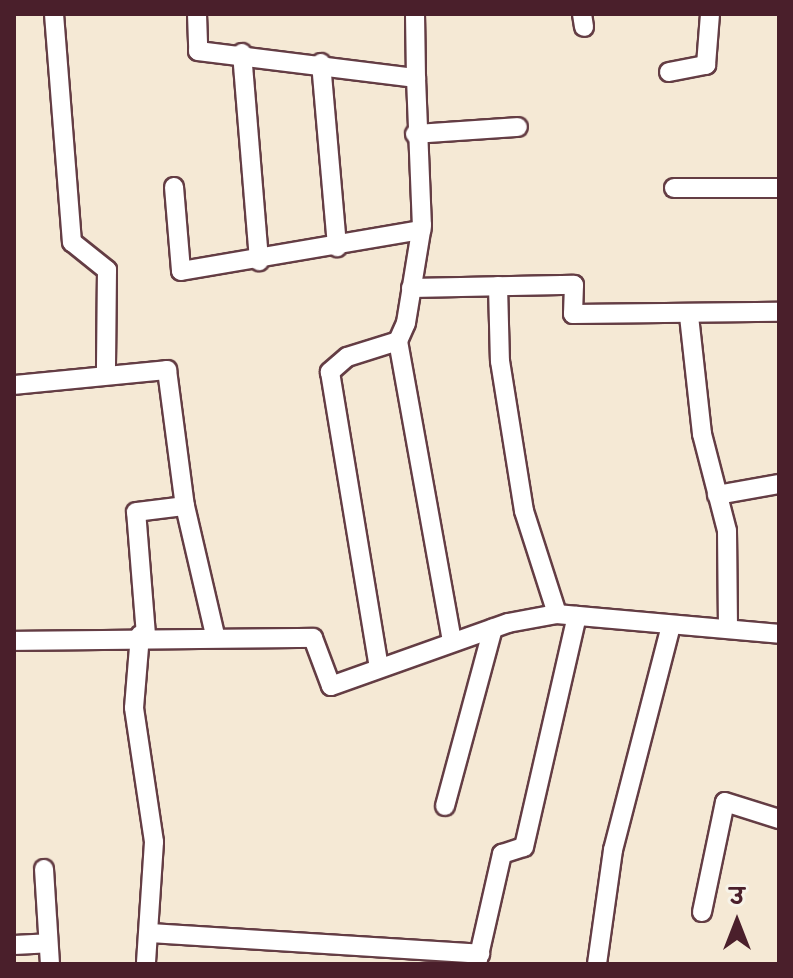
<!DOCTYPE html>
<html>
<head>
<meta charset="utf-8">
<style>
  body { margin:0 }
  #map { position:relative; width:793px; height:978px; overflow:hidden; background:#f5e9d5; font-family:"Architects Daughter","Playpen Sans Deva",sans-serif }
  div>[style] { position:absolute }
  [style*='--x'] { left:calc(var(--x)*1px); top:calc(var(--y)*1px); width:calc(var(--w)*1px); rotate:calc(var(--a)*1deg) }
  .roads { filter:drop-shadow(2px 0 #643d44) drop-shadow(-2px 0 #643d44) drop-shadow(0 2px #643d44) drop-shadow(0 -2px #643d44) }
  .minor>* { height:18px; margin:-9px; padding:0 9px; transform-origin:9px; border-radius:9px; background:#fff }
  span { translate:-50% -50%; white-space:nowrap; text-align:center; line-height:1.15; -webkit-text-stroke:6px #f7f3e8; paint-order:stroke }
  .frame { position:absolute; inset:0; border:16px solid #4a1f2b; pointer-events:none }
  .north { position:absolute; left:697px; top:882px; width:80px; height:80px; -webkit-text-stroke:6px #f7f3e8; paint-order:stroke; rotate:0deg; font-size:22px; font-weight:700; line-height:32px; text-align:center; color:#4a1f2b }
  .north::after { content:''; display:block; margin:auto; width:28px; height:36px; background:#4a1f2b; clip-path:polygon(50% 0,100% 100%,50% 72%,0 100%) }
</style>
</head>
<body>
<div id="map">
  <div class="roads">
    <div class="minor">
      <div style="--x:54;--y:14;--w:229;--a:85.5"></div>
      <div style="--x:72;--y:242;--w:45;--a:38.7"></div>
      <div style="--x:107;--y:270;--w:102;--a:90.6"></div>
      <div style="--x:197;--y:14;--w:37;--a:88"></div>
      <div style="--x:198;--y:51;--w:220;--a:7.1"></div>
      <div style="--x:416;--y:78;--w:147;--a:87.7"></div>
      <div style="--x:422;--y:225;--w:99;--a:99.3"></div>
      <div style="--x:406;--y:323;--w:20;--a:114"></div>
      <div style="--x:398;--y:341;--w:53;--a:162.6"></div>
      <div style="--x:347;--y:357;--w:23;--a:139"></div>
      <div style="--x:330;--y:372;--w:299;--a:80.6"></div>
      <div style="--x:415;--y:14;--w:64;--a:89.1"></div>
      <div style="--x:582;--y:14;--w:13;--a:81"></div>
      <div style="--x:242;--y:53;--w:209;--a:85.3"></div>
      <div style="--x:321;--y:63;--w:185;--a:85"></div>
      <div style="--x:669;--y:72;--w:38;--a:-11"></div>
      <div style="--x:706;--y:65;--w:51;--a:-85.5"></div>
      <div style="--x:415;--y:134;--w:103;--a:-3.9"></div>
      <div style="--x:174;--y:187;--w:84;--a:85.2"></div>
      <div style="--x:181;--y:271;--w:244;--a:-9.7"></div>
      <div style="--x:674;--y:188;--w:105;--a:0"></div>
      <div style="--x:498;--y:286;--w:75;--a:88.5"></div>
      <div style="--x:500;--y:361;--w:152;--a:80.9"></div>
      <div style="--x:524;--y:511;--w:108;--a:72.2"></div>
      <div style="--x:411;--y:288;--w:163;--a:-1.1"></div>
      <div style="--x:574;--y:285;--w:29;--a:92"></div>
      <div style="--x:573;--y:314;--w:206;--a:-0.6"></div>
      <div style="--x:689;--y:316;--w:119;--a:83.7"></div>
      <div style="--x:702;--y:434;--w:100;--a:75.5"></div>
      <div style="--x:727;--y:531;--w:95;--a:89.4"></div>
      <div style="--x:398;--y:341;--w:306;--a:79.8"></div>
      <div style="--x:14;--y:385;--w:154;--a:-5.6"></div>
      <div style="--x:167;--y:370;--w:137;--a:82.5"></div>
      <div style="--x:185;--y:506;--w:132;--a:76.9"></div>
      <div style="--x:717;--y:495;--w:63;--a:-10.1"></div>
      <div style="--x:140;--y:635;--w:73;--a:94.7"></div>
      <div style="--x:134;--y:708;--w:135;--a:81.5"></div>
      <div style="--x:154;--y:842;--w:122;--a:93.8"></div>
      <div style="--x:146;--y:635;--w:123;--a:-94.6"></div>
      <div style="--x:136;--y:512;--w:49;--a:-7"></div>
      <div style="--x:14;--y:641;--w:299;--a:-0.6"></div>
      <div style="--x:313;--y:638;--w:51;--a:69.4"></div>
      <div style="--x:331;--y:686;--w:188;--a:-19.6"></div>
      <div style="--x:508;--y:623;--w:50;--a:-10.4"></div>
      <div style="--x:557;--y:614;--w:223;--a:5.1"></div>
      <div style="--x:445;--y:806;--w:184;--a:-74.9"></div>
      <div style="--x:44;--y:869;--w:95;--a:86.4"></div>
      <div style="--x:702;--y:912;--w:112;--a:-78.2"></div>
      <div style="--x:725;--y:802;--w:57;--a:17.5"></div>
      <div style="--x:150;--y:933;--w:331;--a:3.6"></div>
      <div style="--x:14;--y:945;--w:34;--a:-3"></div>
      <div style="--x:477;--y:964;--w:113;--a:-77.2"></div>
      <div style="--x:502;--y:854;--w:23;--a:-18"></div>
      <div style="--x:524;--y:847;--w:237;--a:-77.1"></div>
      <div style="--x:597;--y:964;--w:115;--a:-82"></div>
      <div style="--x:613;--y:850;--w:231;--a:-75.5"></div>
    </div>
  </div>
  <div class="frame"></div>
  <div class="north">उ</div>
</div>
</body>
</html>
